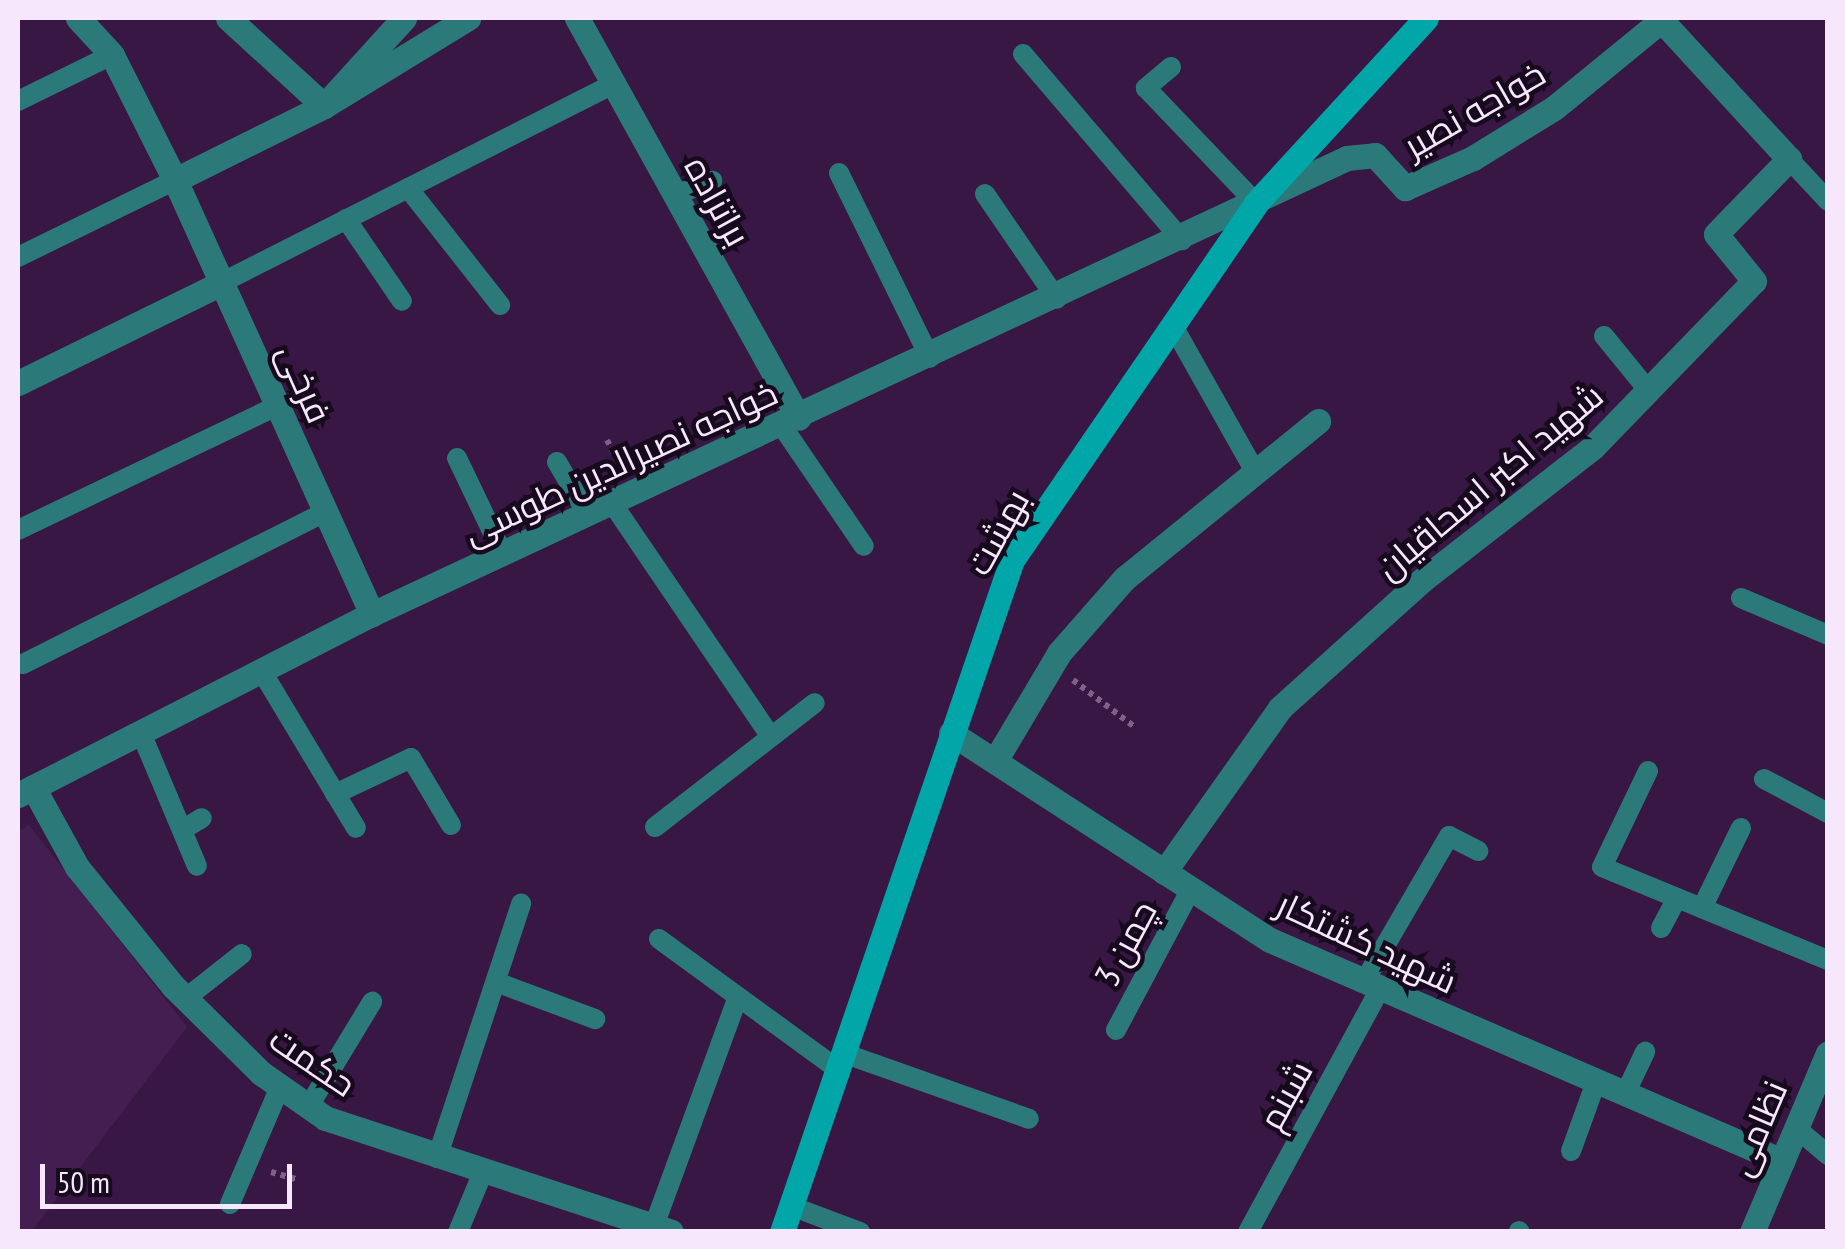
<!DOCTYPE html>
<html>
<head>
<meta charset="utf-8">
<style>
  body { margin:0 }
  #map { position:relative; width:1845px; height:1249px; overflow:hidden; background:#381744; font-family:"PT Sans Narrow",Cairo,sans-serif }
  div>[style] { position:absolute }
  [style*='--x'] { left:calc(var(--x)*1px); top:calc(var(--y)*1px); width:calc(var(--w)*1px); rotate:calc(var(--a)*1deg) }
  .built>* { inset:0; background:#441e51 }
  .path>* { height:6px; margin-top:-3px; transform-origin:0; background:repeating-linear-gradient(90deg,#7e6388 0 5px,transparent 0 10px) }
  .lane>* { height:20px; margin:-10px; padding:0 10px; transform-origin:10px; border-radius:10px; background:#2c797a }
  .street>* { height:25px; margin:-12.5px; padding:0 12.5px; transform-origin:12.5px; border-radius:12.5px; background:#2c797a }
  .secondary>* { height:25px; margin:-12.5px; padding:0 12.5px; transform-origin:12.5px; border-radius:12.5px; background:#01a6a8 }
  span { translate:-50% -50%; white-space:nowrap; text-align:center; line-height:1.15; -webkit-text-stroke:9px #180a1d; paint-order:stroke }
  .street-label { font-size:35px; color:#f7e7fd }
  .frame { position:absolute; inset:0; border:20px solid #f7e7fd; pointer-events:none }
  .scale { position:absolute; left:40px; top:1164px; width:252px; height:45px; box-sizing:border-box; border:5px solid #f7e7fd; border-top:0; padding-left:12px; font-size:30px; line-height:35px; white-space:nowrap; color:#f7e7fd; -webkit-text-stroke:8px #180a1d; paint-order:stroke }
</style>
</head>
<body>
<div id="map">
  <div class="built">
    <div style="clip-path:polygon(29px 825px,187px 1027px,31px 1232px,18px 1231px,18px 831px)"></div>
  </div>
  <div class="path">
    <div style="--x:607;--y:440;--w:34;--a:63"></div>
    <div style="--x:1073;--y:680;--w:79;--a:37.3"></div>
    <div style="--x:271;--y:1172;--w:29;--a:16"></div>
  </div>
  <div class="lane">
    <div style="--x:1023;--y:54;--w:245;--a:49.5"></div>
    <div style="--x:1171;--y:67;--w:33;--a:140"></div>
    <div style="--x:1146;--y:88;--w:159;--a:46.3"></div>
    <div style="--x:18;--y:101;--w:105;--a:-26.1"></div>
    <div style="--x:1789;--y:159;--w:57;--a:47.1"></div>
    <div style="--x:839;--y:173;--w:206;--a:63.8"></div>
    <div style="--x:408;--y:188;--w:149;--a:51.8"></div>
    <div style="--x:985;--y:194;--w:127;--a:55.6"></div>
    <div style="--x:675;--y:195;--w:40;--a:-21"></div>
    <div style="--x:346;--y:219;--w:99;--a:55.7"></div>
    <div style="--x:18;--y:257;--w:175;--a:-26.1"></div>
    <div style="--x:221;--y:283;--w:441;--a:-26.9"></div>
    <div style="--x:1173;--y:326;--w:161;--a:60.6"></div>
    <div style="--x:1604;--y:336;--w:70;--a:50.8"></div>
    <div style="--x:782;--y:426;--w:145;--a:55.7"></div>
    <div style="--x:457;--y:458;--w:106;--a:64.4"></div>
    <div style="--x:557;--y:462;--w:61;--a:59.7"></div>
    <div style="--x:612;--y:503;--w:283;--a:55.8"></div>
    <div style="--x:18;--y:530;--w:287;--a:-25.6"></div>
    <div style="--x:1741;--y:598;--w:95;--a:23"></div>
    <div style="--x:23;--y:664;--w:338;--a:-26.7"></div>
    <div style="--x:261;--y:670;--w:184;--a:59"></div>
    <div style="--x:141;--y:733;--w:144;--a:67.2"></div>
    <div style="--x:1648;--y:771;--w:106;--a:115.6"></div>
    <div style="--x:1602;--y:867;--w:244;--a:22.4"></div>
    <div style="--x:1764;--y:779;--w:72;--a:28"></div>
    <div style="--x:335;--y:794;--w:84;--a:-25.3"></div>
    <div style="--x:411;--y:758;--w:78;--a:59.2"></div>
    <div style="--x:655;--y:827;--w:202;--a:-37.8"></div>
    <div style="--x:182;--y:830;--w:23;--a:-31"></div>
    <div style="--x:1702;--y:908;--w:89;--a:-64"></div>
    <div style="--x:1661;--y:928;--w:34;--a:-62"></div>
    <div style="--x:659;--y:939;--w:220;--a:36.1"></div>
    <div style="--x:496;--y:982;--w:106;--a:20.5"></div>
    <div style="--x:1364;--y:982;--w:169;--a:-59.8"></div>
    <div style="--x:1449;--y:836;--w:33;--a:27"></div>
    <div style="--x:186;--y:998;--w:71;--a:-38.2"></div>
    <div style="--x:1116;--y:1030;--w:162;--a:-62"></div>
    <div style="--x:843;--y:1053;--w:197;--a:19.5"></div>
    <div style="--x:1625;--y:1094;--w:47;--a:-64.5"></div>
    <div style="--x:309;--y:1106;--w:122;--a:-58.8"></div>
    <div style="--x:1796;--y:1128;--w:42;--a:40.2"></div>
    <div style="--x:1571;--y:1151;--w:73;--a:-70.1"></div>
    <div style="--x:437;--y:1158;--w:268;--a:-71.7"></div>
    <div style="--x:230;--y:1204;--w:127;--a:-66.9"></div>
    <div style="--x:791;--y:1206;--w:74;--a:20.6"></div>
    <div style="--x:654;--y:1226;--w:244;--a:-69.9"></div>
    <div style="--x:1519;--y:1231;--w:1;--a:45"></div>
    <div style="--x:458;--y:1232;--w:65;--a:-67.4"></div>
    <div style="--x:1248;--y:1232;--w:277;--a:-61.5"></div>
  </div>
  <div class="street">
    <div style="--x:78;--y:18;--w:50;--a:47.4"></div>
    <div style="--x:112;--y:55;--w:140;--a:63.3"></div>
    <div style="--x:175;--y:180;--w:477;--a:65.6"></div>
    <div style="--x:228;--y:18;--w:130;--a:42.5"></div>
    <div style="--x:324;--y:106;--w:169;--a:-31.4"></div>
    <div style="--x:577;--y:18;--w:457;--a:61"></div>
    <div style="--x:175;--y:180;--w:166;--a:-26.4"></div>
    <div style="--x:324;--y:106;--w:119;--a:-47.7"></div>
    <div style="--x:18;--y:383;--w:226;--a:-26.2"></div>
    <div style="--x:951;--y:733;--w:380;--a:33"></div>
    <div style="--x:1270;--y:940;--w:558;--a:23.35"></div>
    <div style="--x:995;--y:761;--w:126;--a:-59.3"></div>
    <div style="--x:1059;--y:653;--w:100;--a:-48.7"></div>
    <div style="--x:1125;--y:578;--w:249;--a:-39.1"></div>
    <div style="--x:33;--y:787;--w:91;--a:61.2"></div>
    <div style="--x:77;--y:867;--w:153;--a:51.1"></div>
    <div style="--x:173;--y:986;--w:124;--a:44.7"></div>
    <div style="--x:261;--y:1073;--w:78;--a:35.1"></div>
    <div style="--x:325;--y:1118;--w:364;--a:18.2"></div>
    <div style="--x:18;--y:795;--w:398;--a:-27.1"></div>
    <div style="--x:372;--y:614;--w:1076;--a:-25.07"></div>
    <div style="--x:1347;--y:158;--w:28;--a:-6"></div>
    <div style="--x:1375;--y:155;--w:45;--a:47.7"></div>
    <div style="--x:1405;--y:188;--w:74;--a:-23.8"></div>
    <div style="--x:1473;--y:158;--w:95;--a:-31.7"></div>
    <div style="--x:1554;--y:108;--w:142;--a:-39.3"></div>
    <div style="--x:1164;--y:872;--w:201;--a:-54.7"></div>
    <div style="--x:1280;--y:708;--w:190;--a:-42"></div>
    <div style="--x:1421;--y:581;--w:218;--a:-37.9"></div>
    <div style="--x:1593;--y:447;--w:231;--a:-45.9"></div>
    <div style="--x:1754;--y:281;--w:60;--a:-129"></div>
    <div style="--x:1716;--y:234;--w:105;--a:-45.8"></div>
    <div style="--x:1789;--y:159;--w:189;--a:-132.6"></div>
    <div style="--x:1752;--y:1232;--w:194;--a:-67"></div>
  </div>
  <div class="secondary">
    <div style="--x:782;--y:1232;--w:710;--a:-71.11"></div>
    <div style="--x:1012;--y:560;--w:432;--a:-55.6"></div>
    <div style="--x:1256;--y:203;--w:251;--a:-47.4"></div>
  </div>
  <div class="street-label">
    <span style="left:1474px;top:109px;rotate:-30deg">خواجه نصیر</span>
    <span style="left:718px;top:201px;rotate:61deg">براتزاده</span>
    <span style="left:305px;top:383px;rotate:66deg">فرخی</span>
    <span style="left:620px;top:462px;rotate:-25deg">خواجه نصیرالدین طوسی</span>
    <span style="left:1489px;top:481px;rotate:-40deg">شهید اکبر اسحاقیان</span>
    <span style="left:997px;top:532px;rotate:-61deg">بهشت</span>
    <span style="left:1367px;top:942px;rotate:25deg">شهید کشتکار</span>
    <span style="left:1125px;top:943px;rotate:-62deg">چمن 3</span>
    <span style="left:313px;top:1061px;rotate:34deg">حکمت</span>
    <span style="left:1285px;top:1095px;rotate:-61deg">شبنم</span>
    <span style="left:1757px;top:1128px;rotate:-67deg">نظامی</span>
  </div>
  <div class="frame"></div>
  <div class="scale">50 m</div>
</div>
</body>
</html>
